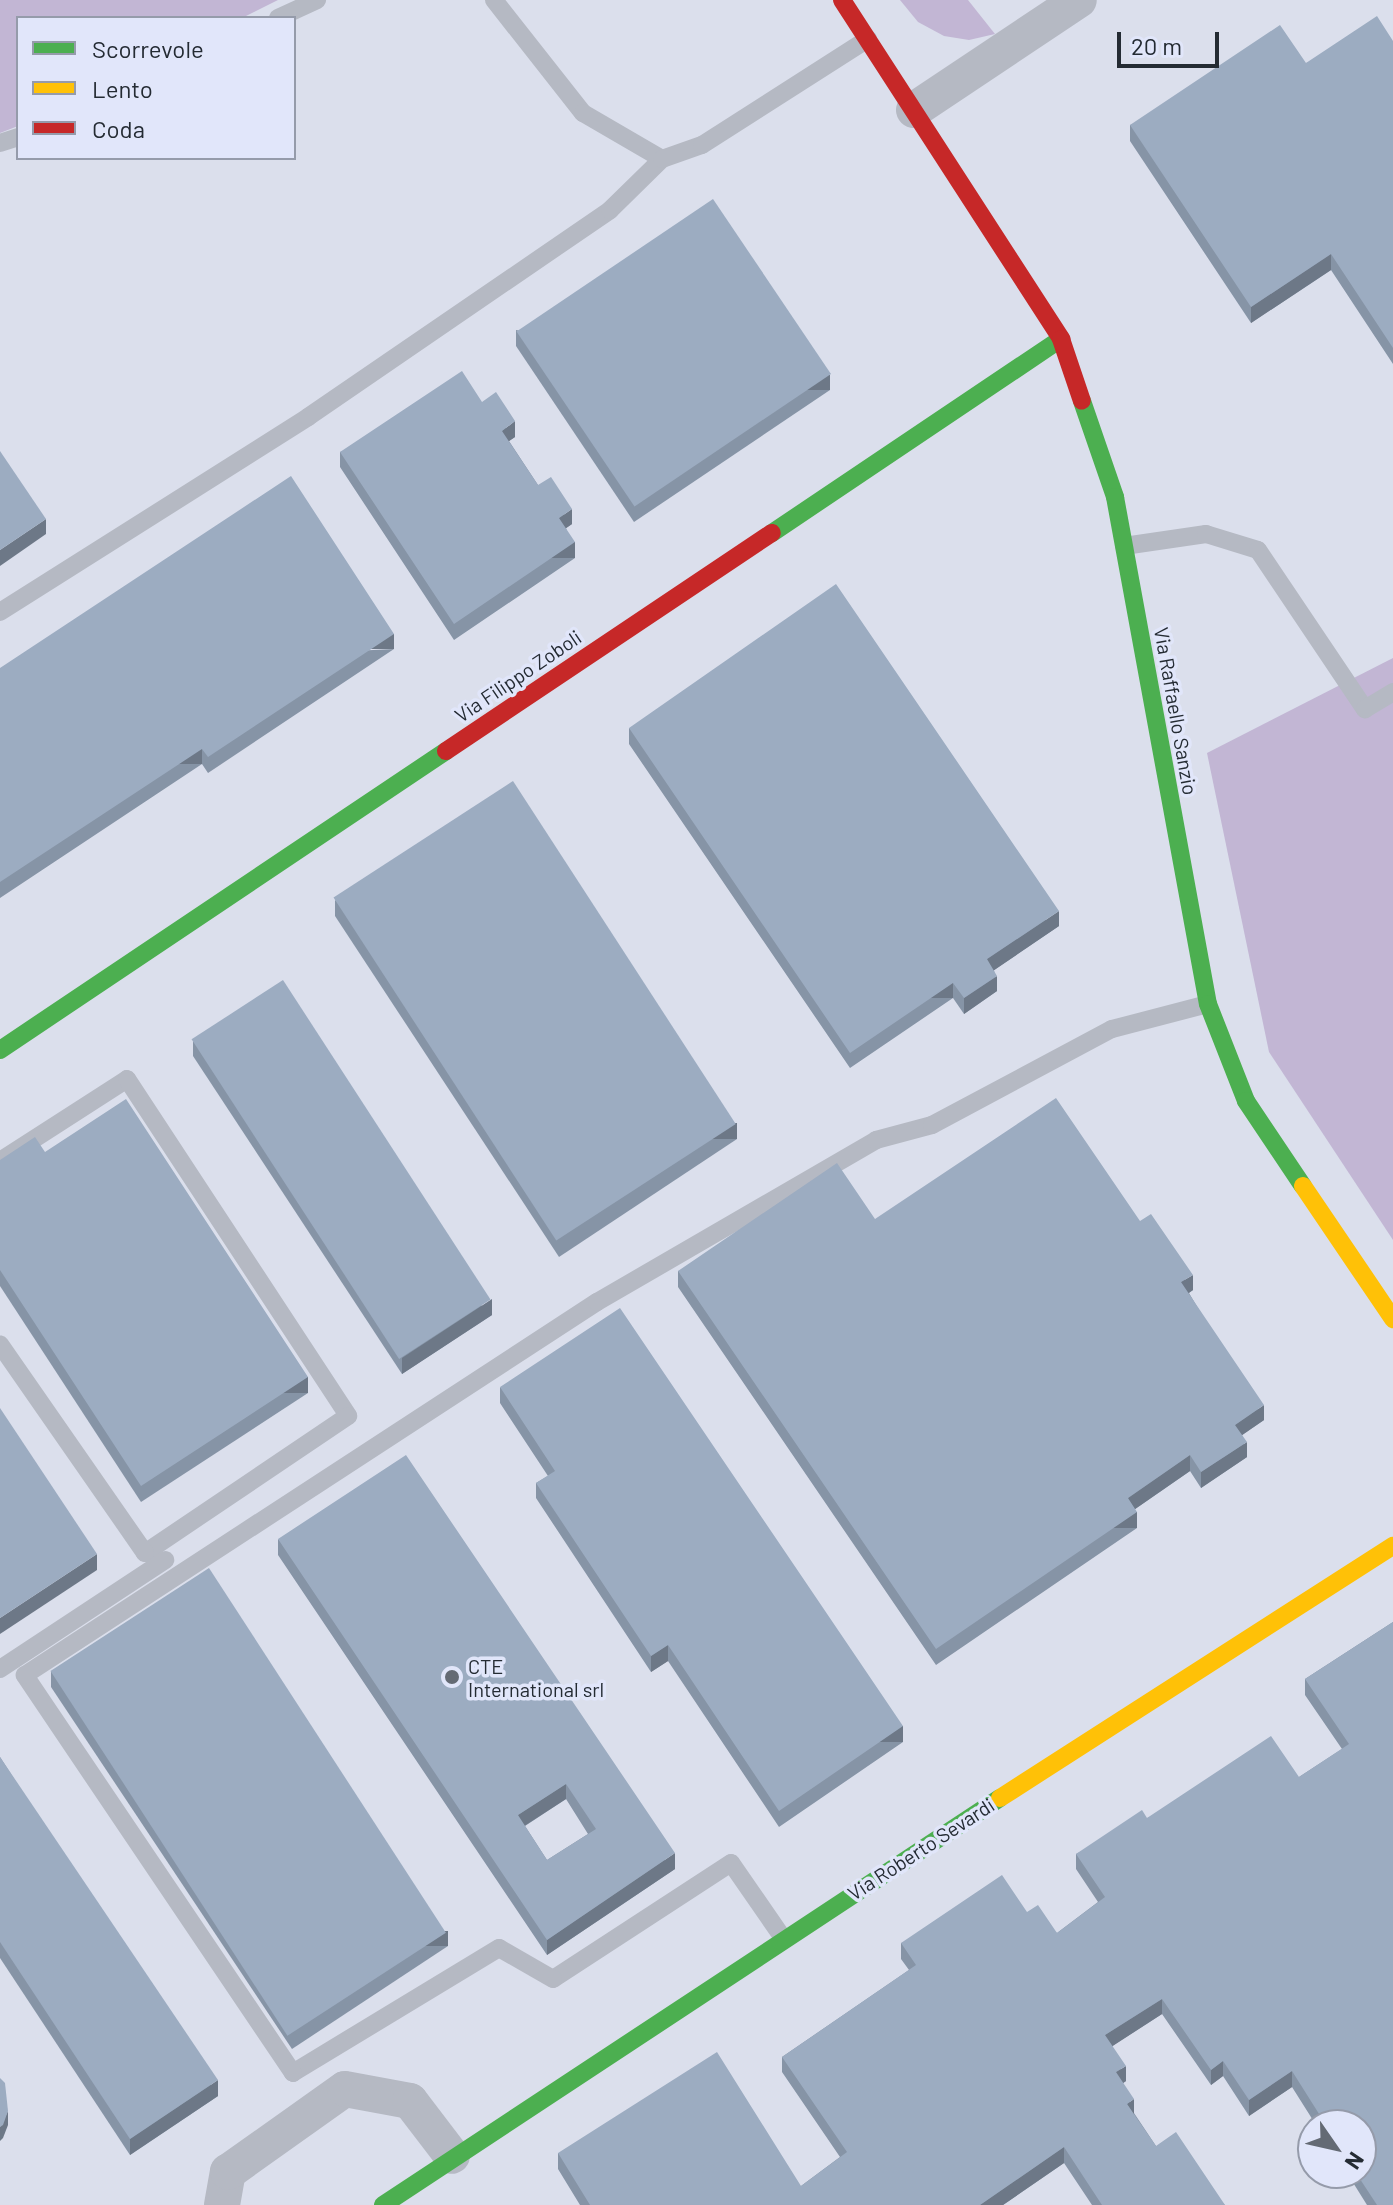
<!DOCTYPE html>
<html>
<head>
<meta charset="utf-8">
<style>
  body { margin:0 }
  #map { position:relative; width:1393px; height:2205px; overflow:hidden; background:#dbdfec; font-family:Barlow,sans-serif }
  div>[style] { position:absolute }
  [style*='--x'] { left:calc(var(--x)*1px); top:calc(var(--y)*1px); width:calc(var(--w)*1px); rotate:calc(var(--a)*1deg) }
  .green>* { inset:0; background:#c2b6d4 }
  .lane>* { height:18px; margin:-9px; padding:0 9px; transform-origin:9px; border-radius:9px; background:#b5b9c3 }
  .street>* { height:36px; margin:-18px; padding:0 18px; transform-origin:18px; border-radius:18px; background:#b5b9c3 }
  .fast>* { height:18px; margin:-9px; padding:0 9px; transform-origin:9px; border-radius:9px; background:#4caf50 }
  .slow>* { height:18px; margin:-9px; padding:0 9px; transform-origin:9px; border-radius:9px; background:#ffc107 }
  .jam>* { height:18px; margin:-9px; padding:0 9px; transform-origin:9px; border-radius:9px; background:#c62828 }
  .wall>* { inset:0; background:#8694a6 }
  .shaded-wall>* { inset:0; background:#6d7887; transform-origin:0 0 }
  .building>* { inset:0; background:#9cacc1; transform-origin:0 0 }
  .dots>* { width:22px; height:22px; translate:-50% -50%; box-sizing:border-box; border:4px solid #e1e6fa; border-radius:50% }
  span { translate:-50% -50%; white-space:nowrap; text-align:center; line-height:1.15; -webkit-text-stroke:7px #e1e6fa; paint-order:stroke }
  .street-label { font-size:20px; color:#242b33 }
  .poi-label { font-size:20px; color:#242b33 }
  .left { translate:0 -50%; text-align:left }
  .legend { position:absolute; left:16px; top:16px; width:280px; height:144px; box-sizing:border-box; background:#e1e6fa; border:2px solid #959baa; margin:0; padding:10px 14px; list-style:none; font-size:24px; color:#242b33 }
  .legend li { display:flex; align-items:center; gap:16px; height:40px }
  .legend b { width:40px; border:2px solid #959baa }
  .north { position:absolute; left:1297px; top:2109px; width:80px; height:80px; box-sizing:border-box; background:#e1e6fa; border:2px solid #959baa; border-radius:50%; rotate:124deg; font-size:22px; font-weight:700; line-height:32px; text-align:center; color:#242b33 }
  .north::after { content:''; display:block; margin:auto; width:28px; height:36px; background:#646a74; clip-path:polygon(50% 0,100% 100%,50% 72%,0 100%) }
  .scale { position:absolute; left:1117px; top:32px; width:102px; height:36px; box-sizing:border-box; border:4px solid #242b33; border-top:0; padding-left:10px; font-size:24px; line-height:28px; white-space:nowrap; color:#242b33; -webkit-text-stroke:6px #e1e6fa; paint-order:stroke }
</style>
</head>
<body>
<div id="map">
  <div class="green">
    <div style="clip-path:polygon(0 0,278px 0,242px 18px,18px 18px,18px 126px,0 133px)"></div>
    <div style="clip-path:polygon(900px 0,968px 0,995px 34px,969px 40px,944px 36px,918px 22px)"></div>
    <div style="clip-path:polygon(1393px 658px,1393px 1240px,1269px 1052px,1207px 753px)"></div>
  </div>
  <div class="lane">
    <div style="--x:494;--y:0;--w:144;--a:51.8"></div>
    <div style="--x:583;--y:113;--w:91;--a:30.2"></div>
    <div style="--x:278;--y:18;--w:43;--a:-24.8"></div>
    <div style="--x:0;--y:143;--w:19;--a:-18"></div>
    <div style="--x:1124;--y:546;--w:83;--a:-8.3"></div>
    <div style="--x:1206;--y:534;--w:54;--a:17.1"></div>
    <div style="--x:1258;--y:550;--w:192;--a:56.1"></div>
    <div style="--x:1365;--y:709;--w:33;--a:-31"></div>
    <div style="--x:0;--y:612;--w:365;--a:-32.3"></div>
    <div style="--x:308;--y:417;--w:366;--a:-34.4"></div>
    <div style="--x:610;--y:210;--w:73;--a:-44.4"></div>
    <div style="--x:662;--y:159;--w:42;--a:-19.3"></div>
    <div style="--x:702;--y:145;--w:197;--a:-32.6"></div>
    <div style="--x:0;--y:1161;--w:151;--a:-32.8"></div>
    <div style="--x:127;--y:1079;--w:403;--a:56.7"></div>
    <div style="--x:348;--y:1416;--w:245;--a:146"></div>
    <div style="--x:145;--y:1553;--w:254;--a:-124.8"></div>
    <div style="--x:0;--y:1669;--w:198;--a:-33.4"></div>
    <div style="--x:783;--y:1938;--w:91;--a:-124.7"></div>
    <div style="--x:731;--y:1863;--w:212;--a:146.9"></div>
    <div style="--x:553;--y:1979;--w:62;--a:-150.1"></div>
    <div style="--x:499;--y:1948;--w:241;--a:148.8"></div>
    <div style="--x:293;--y:2073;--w:480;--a:-124"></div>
    <div style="--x:25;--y:1675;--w:683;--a:-33.11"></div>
    <div style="--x:597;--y:1302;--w:323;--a:-30.1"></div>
    <div style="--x:876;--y:1140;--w:58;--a:-15"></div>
    <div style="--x:932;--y:1125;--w:204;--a:-28.1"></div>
    <div style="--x:1112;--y:1029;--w:99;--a:-14.6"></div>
  </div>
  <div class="street">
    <div style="--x:914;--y:110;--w:198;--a:-33.7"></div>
    <div style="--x:222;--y:2205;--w:34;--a:-80"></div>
    <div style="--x:228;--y:2172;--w:143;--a:-35.4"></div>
    <div style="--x:345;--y:2089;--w:66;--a:10.5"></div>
    <div style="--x:410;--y:2101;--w:69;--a:52.6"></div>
  </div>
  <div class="fast">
    <div style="--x:1082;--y:401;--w:102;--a:71"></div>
    <div style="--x:1115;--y:497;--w:515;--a:79.61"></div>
    <div style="--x:1208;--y:1004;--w:104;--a:68.6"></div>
    <div style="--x:1246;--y:1101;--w:102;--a:56.2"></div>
    <div style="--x:772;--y:533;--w:348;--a:-33.9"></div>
    <div style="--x:0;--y:1050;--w:537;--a:-33.84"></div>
    <div style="--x:383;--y:2205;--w:739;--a:-33.41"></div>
  </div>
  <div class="slow">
    <div style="--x:1303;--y:1186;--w:161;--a:55.9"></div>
    <div style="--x:1000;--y:1798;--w:467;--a:-32.7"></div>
  </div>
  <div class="jam">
    <div style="--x:842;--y:0;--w:404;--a:57.1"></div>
    <div style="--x:1061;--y:339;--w:65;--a:71.3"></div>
    <div style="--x:446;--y:751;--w:392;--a:-33.8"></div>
  </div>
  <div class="wall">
    <div style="clip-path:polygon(1393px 41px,1393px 364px,1331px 270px,1251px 323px,1130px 141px,1130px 125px,1306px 63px)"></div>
    <div style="clip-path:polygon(516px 330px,830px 390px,634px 522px,516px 346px)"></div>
    <div style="clip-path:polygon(482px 402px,515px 437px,509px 441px,538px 485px,572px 524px,566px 528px,575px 558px,454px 640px,340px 467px,340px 452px)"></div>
    <div style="clip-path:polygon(394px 649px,208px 773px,202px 764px,0 898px,0 668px)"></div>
    <div style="clip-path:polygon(629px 728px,1059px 926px,994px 970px,997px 991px,964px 1014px,953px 998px,850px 1068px,629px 744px)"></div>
    <div style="clip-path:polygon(335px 900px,737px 1139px,559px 1257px,335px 916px)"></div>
    <div style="clip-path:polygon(193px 1041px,492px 1315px,402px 1374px,193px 1056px)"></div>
    <div style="clip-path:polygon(0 1160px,308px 1393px,141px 1502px,0 1286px)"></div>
    <div style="clip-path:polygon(875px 1219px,1140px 1221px,1193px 1290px,1189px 1293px,1264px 1420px,1242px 1435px,1247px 1457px,1201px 1488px,1190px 1471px,1135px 1509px,1137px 1528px,936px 1665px,678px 1287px,678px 1271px)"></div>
    <div style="clip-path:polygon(500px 1387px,903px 1742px,779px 1827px,668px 1661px,651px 1672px,536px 1498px,536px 1483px,548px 1476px,500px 1403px)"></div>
    <div style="clip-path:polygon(evenodd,278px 1539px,675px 1869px,547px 1955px,278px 1555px,278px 1539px,566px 1799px,588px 1834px,547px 1860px,525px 1826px,566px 1799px)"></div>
    <div style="clip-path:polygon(1393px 1622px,1393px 2205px,1367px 2205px,1347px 2173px,1361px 2173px,1361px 2125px,1316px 2125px,1292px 2087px,1249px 2116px,1223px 2076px,1211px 2085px,1162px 2014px,1112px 2046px,1126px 2081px,1123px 2083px,1134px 2113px,1156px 2146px,1225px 2205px,1092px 2205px,1064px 2163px,1003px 2205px,580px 2205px,558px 2169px,558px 2153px,801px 2186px,840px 2157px,782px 2072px,782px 2057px,909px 1970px,901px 1959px,901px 1943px,1027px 1912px,1057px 1933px,1098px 1902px,1076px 1869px,1076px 1854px,1147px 1818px,1299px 1777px,1342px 1749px,1305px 1695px,1305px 1679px)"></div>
    <div style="clip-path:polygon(51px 1671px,448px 1946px,292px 2049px,51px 1687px)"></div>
    <div style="clip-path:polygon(0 1757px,218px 2096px,130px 2155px,0 1958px)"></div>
  </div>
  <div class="shaded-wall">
    <div style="clip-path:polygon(1331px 254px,1331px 270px,1251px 323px,1251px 307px)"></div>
    <div style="left:830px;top:375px;width:15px;height:236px;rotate:90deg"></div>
    <div style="clip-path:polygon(515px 421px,515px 437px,502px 446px,502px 431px)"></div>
    <div style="clip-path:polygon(572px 509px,572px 524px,559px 533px,559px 518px)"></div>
    <div style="clip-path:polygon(46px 519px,46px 534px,0 566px,0 550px)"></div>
    <div style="left:575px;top:542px;width:16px;height:146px;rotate:90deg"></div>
    <div style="left:394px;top:634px;width:15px;height:223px;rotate:90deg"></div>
    <div style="left:202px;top:749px;width:15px;height:242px;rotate:90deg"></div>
    <div style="clip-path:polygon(1059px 911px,1059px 926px,987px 975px,987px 959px)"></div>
    <div style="clip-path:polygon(997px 976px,997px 991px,964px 1014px,964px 998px)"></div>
    <div style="left:953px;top:983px;width:15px;height:125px;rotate:90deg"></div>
    <div style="left:737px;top:1123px;width:16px;height:214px;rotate:90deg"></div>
    <div style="clip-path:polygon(1193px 1275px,1193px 1290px,1181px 1298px,1181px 1282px)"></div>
    <div style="clip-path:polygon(492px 1299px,492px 1315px,402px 1374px,402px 1358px)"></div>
    <div style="left:308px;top:1377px;width:16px;height:199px;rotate:90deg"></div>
    <div style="clip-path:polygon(1264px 1405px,1264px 1420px,1235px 1440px,1235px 1425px)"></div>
    <div style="clip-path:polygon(1247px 1442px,1247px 1457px,1201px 1488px,1201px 1472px)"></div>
    <div style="clip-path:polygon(1190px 1455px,1190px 1471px,1128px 1514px,1128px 1498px)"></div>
    <div style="left:1137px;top:1512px;width:16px;height:243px;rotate:90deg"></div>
    <div style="clip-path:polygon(97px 1554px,97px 1570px,0 1634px,0 1618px)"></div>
    <div style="clip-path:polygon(668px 1645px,668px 1661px,651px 1672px,651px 1656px)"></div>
    <div style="left:903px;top:1726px;width:16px;height:150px;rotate:90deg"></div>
    <div style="clip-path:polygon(566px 1784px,566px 1799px,518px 1830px,518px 1815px)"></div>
    <div style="clip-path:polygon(675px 1853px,675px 1869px,547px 1955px,547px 1940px)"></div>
    <div style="left:448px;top:1931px;width:15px;height:187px;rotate:90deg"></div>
    <div style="clip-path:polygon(1162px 1999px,1162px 2014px,1105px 2051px,1105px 2035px)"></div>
    <div style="clip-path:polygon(1223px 2061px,1223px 2076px,1211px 2085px,1211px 2070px)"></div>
    <div style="clip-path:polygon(1126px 2066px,1126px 2081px,1116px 2088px,1116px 2072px)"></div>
    <div style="clip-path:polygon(1292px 2071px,1292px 2087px,1249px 2116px,1249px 2100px)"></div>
    <div style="clip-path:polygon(218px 2080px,218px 2096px,130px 2155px,130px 2139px)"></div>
    <div style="clip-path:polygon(1134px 2099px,1134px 2115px,1127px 2104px)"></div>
    <div style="clip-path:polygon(8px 2111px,8px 2125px,3px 2138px,0 2141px,0 2127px)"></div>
    <div style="clip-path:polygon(1064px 2147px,1064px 2163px,1003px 2205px,980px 2205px)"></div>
  </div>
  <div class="building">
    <div style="clip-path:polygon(1377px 16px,1393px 41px,1393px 348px,1331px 254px,1251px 307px,1130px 125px,1280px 25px,1306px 63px)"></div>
    <div style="left:713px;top:199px;width:211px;height:237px;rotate:56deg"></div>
    <div style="clip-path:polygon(462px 371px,482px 402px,496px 392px,515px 421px,502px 431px,538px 485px,551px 477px,572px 509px,559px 518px,575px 542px,454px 624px,340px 452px)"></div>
    <div style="clip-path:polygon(0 451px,46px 519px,0 550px)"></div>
    <div style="clip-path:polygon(291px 476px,394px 634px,208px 757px,202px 749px,0 882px,0 668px)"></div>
    <div style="clip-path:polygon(836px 584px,1059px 911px,987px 959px,997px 976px,964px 998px,953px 983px,850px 1053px,629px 728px)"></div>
    <div style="left:513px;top:781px;width:409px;height:214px;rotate:57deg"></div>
    <div style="left:283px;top:980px;width:381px;height:109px;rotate:57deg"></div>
    <div style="clip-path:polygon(1056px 1098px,1140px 1221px,1151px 1214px,1193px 1275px,1181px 1282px,1264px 1405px,1235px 1425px,1247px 1442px,1201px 1472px,1190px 1455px,1128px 1498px,1137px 1512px,936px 1649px,678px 1271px,837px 1163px,875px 1219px)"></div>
    <div style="clip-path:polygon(126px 1099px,308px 1377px,141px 1486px,0 1270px,0 1160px,35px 1137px,45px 1152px)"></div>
    <div style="clip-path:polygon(620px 1308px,903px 1726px,779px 1811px,668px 1645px,651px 1656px,536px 1483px,555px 1471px,500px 1387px)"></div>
    <div style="clip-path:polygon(0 1408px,97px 1554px,0 1618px)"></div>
    <div style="clip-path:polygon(evenodd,406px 1455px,675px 1853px,547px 1940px,278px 1539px,406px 1455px,566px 1784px,596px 1829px,547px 1860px,518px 1815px,566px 1784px)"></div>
    <div style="left:209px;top:1568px;width:435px;height:189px;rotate:57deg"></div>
    <div style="clip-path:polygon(1393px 1622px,1393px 2205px,1377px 2205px,1356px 2173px,1361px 2173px,1361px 2125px,1326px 2125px,1292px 2071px,1249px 2100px,1223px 2061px,1211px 2070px,1162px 1999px,1105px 2035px,1126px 2066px,1116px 2072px,1134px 2099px,1127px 2104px,1156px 2146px,1176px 2132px,1225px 2205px,1102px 2205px,1064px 2147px,980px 2205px,590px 2205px,558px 2153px,717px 2052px,801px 2186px,847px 2152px,782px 2057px,916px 1965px,901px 1943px,1002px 1875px,1027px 1912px,1038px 1905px,1057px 1933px,1105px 1897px,1076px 1854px,1142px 1810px,1147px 1818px,1271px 1736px,1299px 1777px,1349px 1744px,1305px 1679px)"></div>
    <div style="clip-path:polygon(0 1757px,218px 2080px,130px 2139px,0 1942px)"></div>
    <div style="clip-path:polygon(0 2078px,5px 2083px,8px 2111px,3px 2125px,0 2127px)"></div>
  </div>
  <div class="dots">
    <div style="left:452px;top:1677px;background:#646a74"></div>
  </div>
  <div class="street-label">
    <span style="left:518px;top:676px;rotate:-34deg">Via Filippo Zoboli</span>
    <span style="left:1176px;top:711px;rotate:80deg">Via Raffaello Sanzio</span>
    <span style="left:921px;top:1849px;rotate:-33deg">Via Roberto Sevardi</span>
  </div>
  <div class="poi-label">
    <span class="left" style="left:468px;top:1678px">CTE<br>International srl</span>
  </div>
  <ul class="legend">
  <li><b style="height:10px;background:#4caf50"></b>Scorrevole</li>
  <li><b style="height:10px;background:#ffc107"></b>Lento</li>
  <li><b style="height:10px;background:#c62828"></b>Coda</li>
  </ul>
  <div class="north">N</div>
  <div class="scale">20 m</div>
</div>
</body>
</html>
